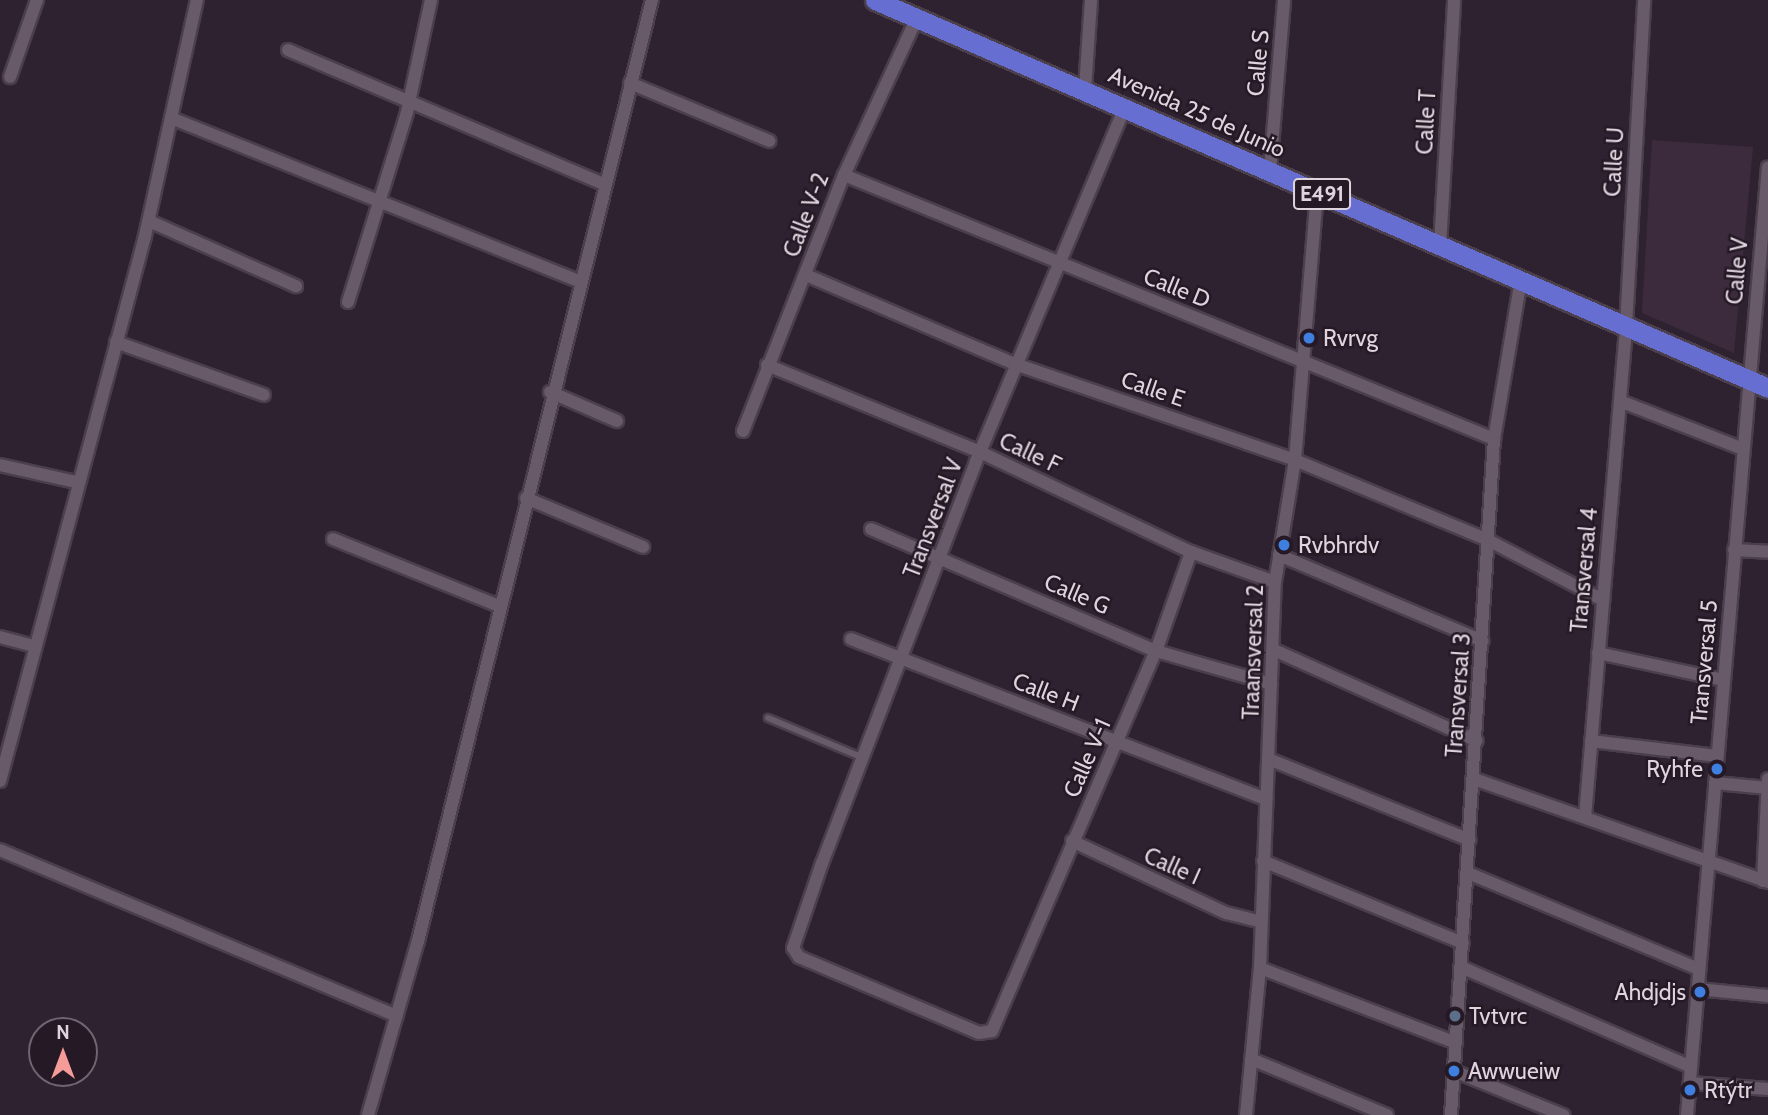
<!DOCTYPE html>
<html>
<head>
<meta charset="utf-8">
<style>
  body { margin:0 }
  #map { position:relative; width:1768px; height:1115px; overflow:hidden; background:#2f2230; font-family:Cabin,sans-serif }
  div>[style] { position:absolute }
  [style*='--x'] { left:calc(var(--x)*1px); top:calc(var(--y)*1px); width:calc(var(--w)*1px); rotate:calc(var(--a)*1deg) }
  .built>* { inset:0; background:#3c2a3d }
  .roads { filter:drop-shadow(2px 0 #4a3f4b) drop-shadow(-2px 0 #4a3f4b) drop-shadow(0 2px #4a3f4b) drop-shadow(0 -2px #4a3f4b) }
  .service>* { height:6px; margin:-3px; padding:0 3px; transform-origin:3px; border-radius:3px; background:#695a6a }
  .minor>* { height:12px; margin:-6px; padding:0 6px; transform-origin:6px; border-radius:6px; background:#695a6a }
  .trunk>* { height:19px; margin:-9.5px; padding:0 9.5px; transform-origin:9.5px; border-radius:9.5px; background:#666ed1 }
  .dots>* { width:19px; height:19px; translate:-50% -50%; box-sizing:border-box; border:4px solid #251926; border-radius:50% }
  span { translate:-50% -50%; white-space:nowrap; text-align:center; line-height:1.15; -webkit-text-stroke:5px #251926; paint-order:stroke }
  .shield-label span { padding:2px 5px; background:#251926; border:2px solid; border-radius:5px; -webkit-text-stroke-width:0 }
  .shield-label { font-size:21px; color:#ddd4dd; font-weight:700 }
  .street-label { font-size:23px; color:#ddd4dd }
  .poi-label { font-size:23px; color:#ddd4dd }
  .left { translate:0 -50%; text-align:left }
  .right { translate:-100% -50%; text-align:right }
  .north { position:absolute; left:28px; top:1017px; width:70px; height:70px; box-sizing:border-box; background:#251926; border:2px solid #6f646f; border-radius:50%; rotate:0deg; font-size:19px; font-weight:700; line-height:28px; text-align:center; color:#ddd4dd }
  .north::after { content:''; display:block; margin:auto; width:24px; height:32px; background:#f59b98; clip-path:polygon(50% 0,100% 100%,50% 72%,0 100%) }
</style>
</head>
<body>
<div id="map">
  <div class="built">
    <div style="clip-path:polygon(1652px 140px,1753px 147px,1734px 353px,1642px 313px)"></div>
  </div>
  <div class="roads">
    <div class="service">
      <div style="--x:768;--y:718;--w:103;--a:22.8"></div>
    </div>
    <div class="minor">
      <div style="--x:288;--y:50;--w:341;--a:23"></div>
      <div style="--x:10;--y:77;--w:82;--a:-70.7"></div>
      <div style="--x:630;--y:83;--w:151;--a:22.6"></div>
      <div style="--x:1085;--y:89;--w:89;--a:-86.1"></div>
      <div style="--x:1125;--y:107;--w:385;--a:112.8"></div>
      <div style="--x:976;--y:462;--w:430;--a:111"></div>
      <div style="--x:822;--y:863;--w:90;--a:108.8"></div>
      <div style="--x:793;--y:948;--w:11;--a:56"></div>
      <div style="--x:799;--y:957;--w:195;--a:22.9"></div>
      <div style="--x:979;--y:1033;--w:13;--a:-9"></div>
      <div style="--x:992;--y:1031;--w:414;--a:-66.7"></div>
      <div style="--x:1156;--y:651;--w:105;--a:-70.5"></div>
      <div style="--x:171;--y:118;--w:438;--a:21.8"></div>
      <div style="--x:1270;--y:171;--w:172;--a:-85.3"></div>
      <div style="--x:844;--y:175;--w:702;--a:22.1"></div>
      <div style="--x:149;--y:221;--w:161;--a:23.9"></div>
      <div style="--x:1440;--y:246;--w:246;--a:-86.7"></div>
      <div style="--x:806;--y:275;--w:227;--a:23.1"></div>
      <div style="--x:1015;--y:364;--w:296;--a:18.9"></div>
      <div style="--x:1295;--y:460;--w:209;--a:22.5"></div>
      <div style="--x:1488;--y:540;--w:130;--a:27.6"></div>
      <div style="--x:348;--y:302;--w:199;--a:-72.7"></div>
      <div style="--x:407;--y:112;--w:115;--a:-77.9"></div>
      <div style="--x:116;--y:342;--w:157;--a:19.7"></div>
      <div style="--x:767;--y:365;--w:230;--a:22.2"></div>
      <div style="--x:980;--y:452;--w:233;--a:25.4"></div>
      <div style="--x:1191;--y:552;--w:89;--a:19.7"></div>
      <div style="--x:550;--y:392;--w:73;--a:23.4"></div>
      <div style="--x:1620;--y:401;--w:132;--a:21.3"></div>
      <div style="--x:743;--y:431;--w:275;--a:-68.5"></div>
      <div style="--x:844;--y:175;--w:173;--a:-65.1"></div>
      <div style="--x:0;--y:465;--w:78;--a:12.6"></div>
      <div style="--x:526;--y:498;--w:127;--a:22.7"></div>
      <div style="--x:871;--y:529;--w:310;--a:23.2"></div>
      <div style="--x:1156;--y:651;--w:120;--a:16"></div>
      <div style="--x:333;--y:539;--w:179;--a:22"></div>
      <div style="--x:1734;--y:550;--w:34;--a:3"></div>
      <div style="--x:1279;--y:555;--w:221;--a:22.9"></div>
      <div style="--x:0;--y:637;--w:35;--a:15"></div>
      <div style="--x:851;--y:639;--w:445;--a:21.1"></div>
      <div style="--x:1274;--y:650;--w:222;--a:24.1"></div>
      <div style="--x:1598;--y:653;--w:129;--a:12.1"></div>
      <div style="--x:1591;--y:741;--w:127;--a:6.8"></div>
      <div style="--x:1271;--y:760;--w:214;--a:21.9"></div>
      <div style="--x:1474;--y:779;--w:312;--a:19.3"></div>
      <div style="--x:0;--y:781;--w:564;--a:-75.1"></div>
      <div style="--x:145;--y:236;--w:242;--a:-77.6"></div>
      <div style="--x:1715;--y:783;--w:53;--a:5.4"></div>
      <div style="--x:1585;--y:817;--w:493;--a:-85.2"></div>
      <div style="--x:1626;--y:326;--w:326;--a:-86.8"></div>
      <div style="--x:1072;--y:841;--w:170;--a:25.1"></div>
      <div style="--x:1226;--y:913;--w:34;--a:14"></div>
      <div style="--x:0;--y:850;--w:430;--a:22.7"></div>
      <div style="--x:1263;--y:861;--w:216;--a:22.3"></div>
      <div style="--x:1468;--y:873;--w:250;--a:22.6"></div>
      <div style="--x:1763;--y:881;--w:102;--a:-87.2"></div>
      <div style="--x:1461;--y:967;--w:251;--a:23.5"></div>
      <div style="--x:1260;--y:968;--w:210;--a:20.9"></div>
      <div style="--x:1698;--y:989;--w:70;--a:5.7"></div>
      <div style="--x:1251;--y:1059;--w:147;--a:22.4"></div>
      <div style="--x:1454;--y:1071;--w:118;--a:22"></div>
      <div style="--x:1690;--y:1083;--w:78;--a:4.4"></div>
      <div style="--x:368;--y:1115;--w:181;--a:-74"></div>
      <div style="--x:418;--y:941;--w:970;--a:-76.04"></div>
      <div style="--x:1246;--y:1115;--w:148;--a:-84.6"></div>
      <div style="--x:1260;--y:968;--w:386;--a:-87.8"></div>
      <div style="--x:1275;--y:582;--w:124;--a:-80.7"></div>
      <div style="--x:1295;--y:460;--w:269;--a:-85.3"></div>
      <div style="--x:1451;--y:1115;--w:677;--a:-86.36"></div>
      <div style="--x:1494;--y:439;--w:161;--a:-80.4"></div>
      <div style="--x:1687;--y:1115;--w:951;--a:-85.12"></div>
    </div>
    <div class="trunk">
      <div style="--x:875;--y:0;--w:974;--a:23.48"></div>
    </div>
  </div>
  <div class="dots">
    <div style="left:1309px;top:338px;background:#3f7fe0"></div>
    <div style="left:1284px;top:545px;background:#3f7fe0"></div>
    <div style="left:1717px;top:769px;background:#3f7fe0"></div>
    <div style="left:1700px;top:992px;background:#3f7fe0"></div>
    <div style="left:1455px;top:1016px;background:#5c6f8a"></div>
    <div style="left:1454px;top:1071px;background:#3f7fe0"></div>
    <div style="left:1690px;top:1090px;background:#3f7fe0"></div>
  </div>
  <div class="shield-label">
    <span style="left:1322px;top:194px">E491</span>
  </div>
  <div class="street-label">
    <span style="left:1258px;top:63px;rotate:-85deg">Calle S</span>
    <span style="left:1197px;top:112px;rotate:24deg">Avenida 25 de Junio</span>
    <span style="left:1426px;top:122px;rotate:-87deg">Calle T</span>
    <span style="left:1614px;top:162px;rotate:-87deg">Calle U</span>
    <span style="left:806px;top:215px;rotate:-69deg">Calle V-2</span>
    <span style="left:1737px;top:271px;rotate:-85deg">Calle V</span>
    <span style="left:1177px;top:288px;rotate:22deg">Calle D</span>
    <span style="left:1153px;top:389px;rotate:19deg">Calle E</span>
    <span style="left:1030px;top:453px;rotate:25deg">Calle F</span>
    <span style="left:933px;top:518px;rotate:-69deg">Transversal V</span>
    <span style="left:1584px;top:570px;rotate:-85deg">Transversal 4</span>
    <span style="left:1077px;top:594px;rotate:23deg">Calle G</span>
    <span style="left:1253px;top:652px;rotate:-88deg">Traansversal 2</span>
    <span style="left:1704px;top:662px;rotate:-85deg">Transversal 5</span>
    <span style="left:1046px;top:692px;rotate:21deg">Calle H</span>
    <span style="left:1458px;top:695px;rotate:-86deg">Transversal 3</span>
    <span style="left:1087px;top:758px;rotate:-66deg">Calle V-1</span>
    <span style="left:1172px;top:866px;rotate:24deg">Calle I</span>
  </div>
  <div class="poi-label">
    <span class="left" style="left:1323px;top:338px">Rvrvg</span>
    <span class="left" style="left:1298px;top:545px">Rvbhrdv</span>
    <span class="right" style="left:1703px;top:769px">Ryhfe</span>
    <span class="right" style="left:1686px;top:992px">Ahdjdjs</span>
    <span class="left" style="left:1469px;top:1016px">Tvtvrc</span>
    <span class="left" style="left:1468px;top:1071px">Awwueiw</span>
    <span class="left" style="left:1704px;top:1090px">Rtýtr</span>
  </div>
  <div class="north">N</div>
</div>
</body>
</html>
